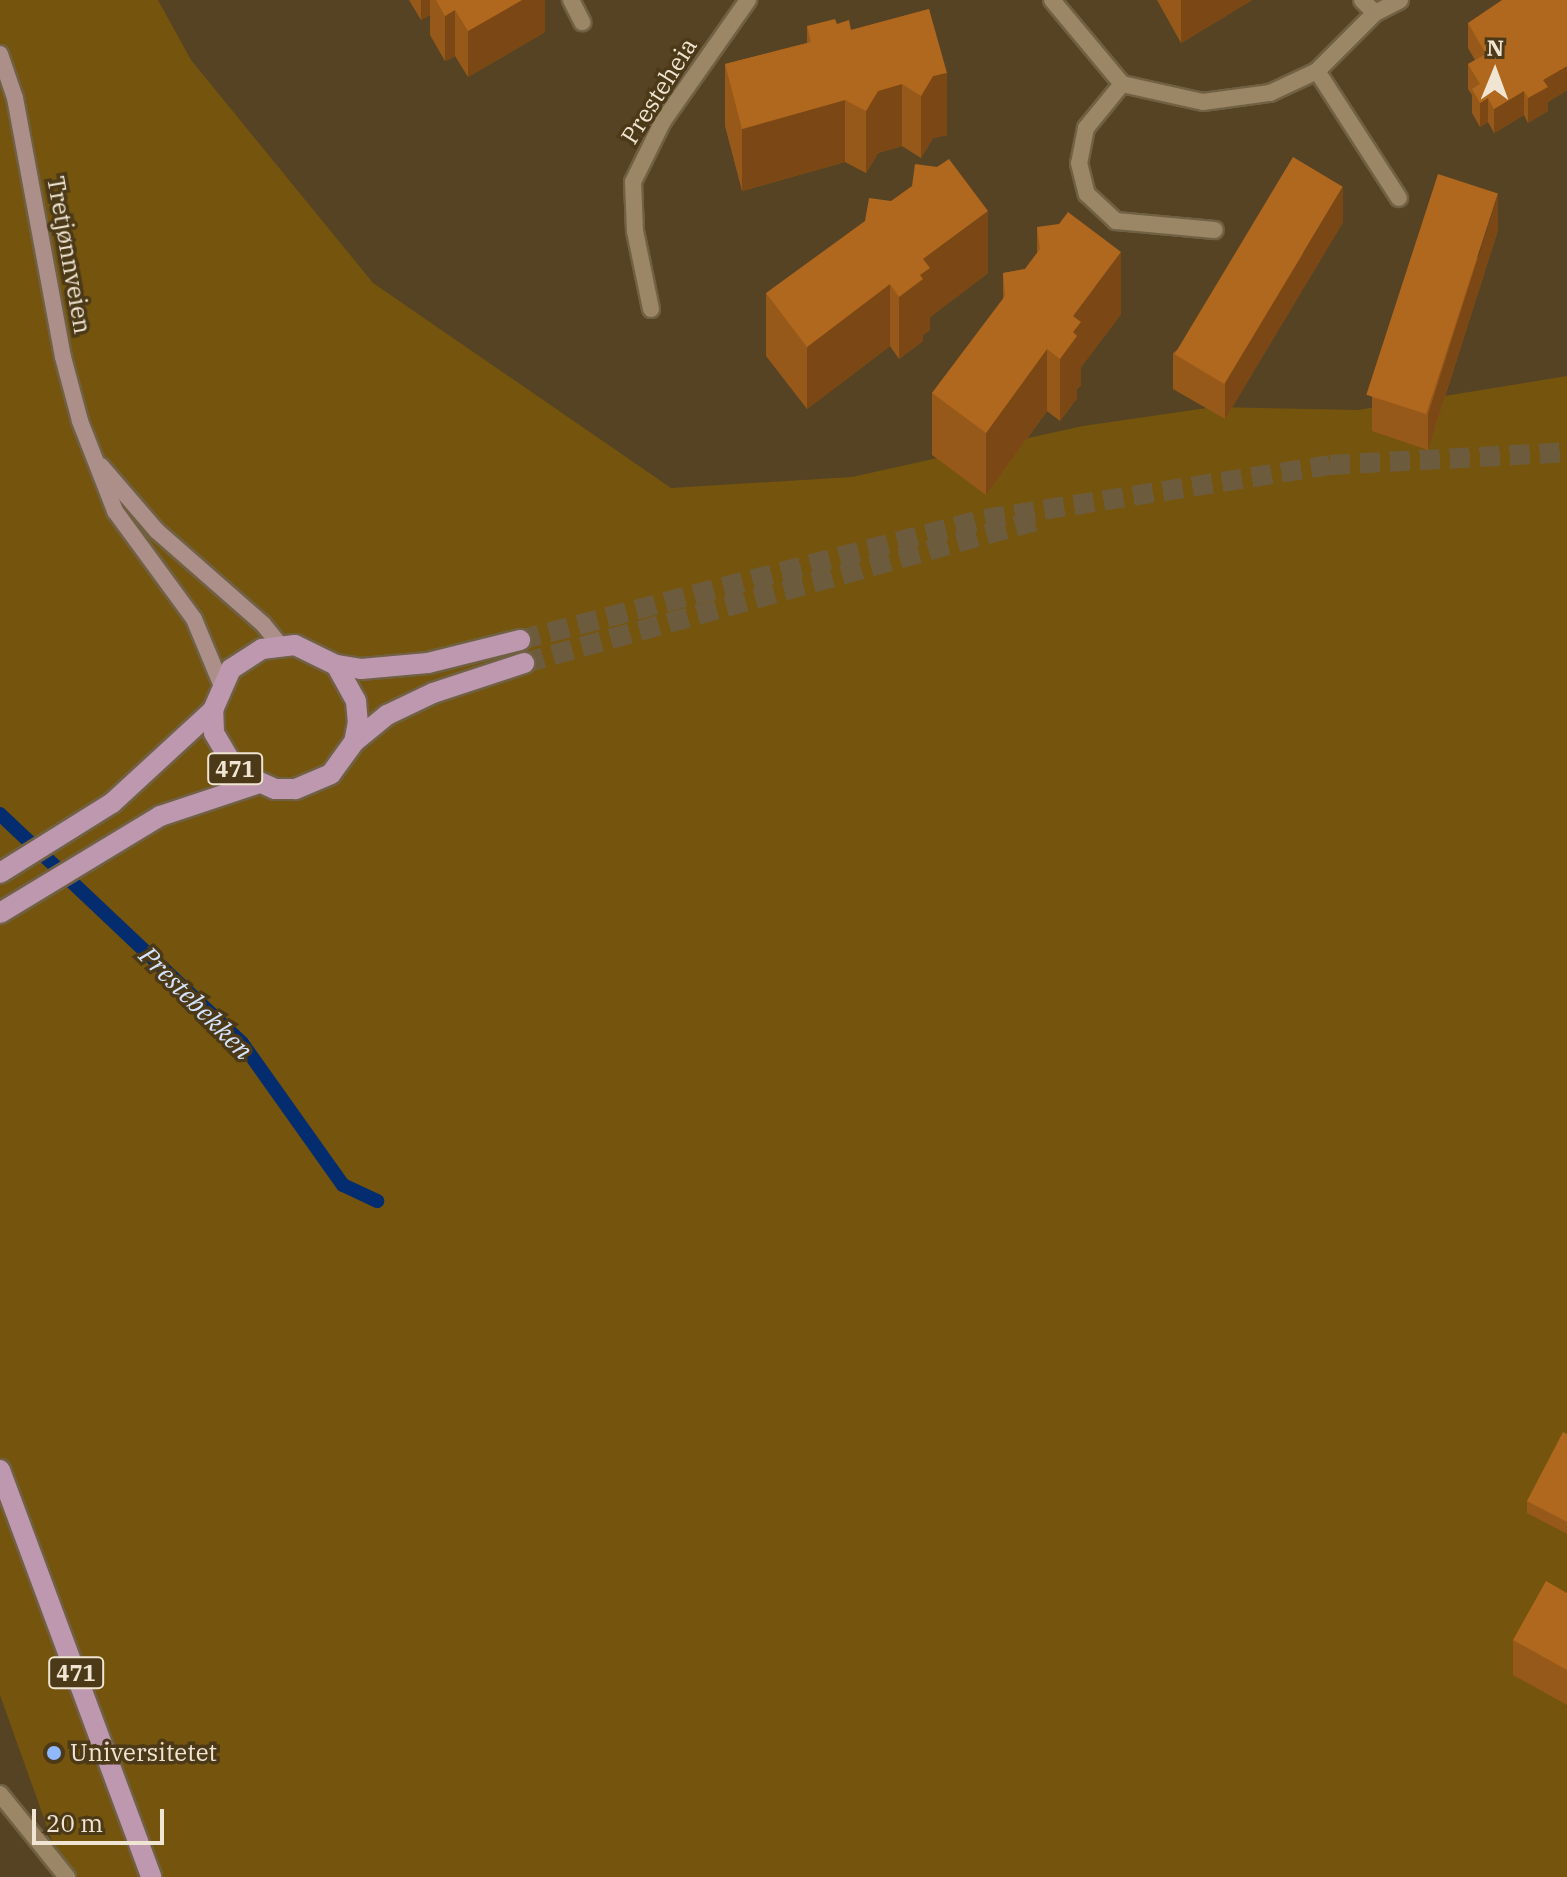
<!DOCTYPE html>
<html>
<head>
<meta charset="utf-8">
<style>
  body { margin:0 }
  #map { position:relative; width:1567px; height:1877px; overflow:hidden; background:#564323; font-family:"IBM Plex Serif",serif }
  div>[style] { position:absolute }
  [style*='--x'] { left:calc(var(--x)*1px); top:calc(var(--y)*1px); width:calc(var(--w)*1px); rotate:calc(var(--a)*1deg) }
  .green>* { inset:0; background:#75540d }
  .stream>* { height:14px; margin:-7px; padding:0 7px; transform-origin:7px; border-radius:7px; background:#042d70 }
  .primary-tunnel>* { height:20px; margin-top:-10px; transform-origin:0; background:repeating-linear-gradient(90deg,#6d5b3d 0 20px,transparent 0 30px) }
  .roads { filter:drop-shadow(2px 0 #716144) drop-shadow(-2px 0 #716144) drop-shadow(0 2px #716144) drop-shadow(0 -2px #716144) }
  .lane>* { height:16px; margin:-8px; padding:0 8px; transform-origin:8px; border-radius:8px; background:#9b8765 }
  .street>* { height:16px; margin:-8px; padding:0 8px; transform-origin:8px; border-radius:8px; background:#9b8765 }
  .secondary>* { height:16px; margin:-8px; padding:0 8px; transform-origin:8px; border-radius:8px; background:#ad8f8a }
  .primary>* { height:20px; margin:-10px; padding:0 10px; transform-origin:10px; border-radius:10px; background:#be98af }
  .wall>* { inset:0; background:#97591a }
  .shaded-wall>* { inset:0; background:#7b4815 }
  .building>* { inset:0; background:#b0671e; transform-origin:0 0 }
  .dots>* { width:22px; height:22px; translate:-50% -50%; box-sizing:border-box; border:4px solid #4b3918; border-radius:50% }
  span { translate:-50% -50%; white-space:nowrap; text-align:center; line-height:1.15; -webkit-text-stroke:7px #4b3918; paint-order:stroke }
  .shield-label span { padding:2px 6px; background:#4b3918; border:2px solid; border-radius:6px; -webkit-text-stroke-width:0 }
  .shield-label { font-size:22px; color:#f0e5d3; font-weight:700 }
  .street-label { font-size:24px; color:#f0e5d3 }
  .poi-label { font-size:24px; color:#f0e5d3 }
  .left { translate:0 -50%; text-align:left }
  .water-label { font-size:26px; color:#d6e5fe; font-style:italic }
  .north { position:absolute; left:1455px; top:32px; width:80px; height:80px; -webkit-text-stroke:6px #4b3918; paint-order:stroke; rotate:1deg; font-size:22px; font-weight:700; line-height:32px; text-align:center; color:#f0e5d3 }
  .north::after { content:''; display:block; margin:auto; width:28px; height:36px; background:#f0e5d3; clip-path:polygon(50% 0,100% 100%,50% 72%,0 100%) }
  .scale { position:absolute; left:32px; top:1809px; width:132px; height:36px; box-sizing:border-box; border:4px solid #f0e5d3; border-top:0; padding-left:10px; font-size:24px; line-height:28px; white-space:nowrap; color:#f0e5d3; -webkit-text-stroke:6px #4b3918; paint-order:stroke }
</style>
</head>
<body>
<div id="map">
  <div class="green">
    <div style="clip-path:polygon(0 0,158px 0,191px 60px,373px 283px,671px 488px,852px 477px,1083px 426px,1214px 407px,1358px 410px,1567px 376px,1567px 1877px,65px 1877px,0 1695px)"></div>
  </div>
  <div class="stream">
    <div style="--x:0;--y:814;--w:333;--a:43.4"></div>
    <div style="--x:242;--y:1043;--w:174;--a:54.6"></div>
    <div style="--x:343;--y:1185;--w:38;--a:25"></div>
  </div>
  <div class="primary-tunnel">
    <div style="--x:520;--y:640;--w:480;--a:-14.6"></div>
    <div style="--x:985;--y:519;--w:349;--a:-8.9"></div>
    <div style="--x:1330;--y:465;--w:237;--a:-3.1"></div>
    <div style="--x:524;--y:663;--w:530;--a:-15.53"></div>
  </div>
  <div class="roads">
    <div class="lane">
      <div style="--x:571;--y:0;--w:25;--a:63"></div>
      <div style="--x:1317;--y:71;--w:151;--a:57.2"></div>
      <div style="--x:1122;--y:84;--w:57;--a:129.3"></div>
      <div style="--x:1086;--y:128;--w:36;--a:101"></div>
      <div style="--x:1079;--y:163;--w:32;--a:76"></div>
      <div style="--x:1087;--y:194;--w:40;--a:43"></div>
      <div style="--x:1116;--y:221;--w:99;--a:5.2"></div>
      <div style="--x:0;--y:1794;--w:107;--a:51.1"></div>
    </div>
    <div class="street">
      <div style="--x:1052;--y:0;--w:109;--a:50.2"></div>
      <div style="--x:1122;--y:84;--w:83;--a:12.5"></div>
      <div style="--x:1203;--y:102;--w:68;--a:-7.7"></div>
      <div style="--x:1270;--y:93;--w:52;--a:-25.1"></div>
      <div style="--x:1317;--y:71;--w:82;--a:-45"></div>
      <div style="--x:1375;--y:13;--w:28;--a:-27"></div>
      <div style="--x:1362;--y:0;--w:18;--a:45"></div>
      <div style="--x:651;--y:309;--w:80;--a:-101.6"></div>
      <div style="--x:635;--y:231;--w:49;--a:-92.3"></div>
      <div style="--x:633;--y:182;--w:68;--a:-63.8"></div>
      <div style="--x:663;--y:121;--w:148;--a:-54.9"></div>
    </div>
    <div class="secondary">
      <div style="--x:0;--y:54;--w:46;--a:71.2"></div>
      <div style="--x:15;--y:98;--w:263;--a:79.5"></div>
      <div style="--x:63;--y:357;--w:66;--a:75.1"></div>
      <div style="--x:80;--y:421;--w:97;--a:68.7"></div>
      <div style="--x:115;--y:511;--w:134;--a:53.8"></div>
      <div style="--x:194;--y:619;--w:70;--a:67.4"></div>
      <div style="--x:101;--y:466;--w:86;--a:49.3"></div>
      <div style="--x:157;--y:531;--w:141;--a:41.3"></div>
      <div style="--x:263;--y:624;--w:27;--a:51"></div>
    </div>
    <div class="primary">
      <div style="--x:336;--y:665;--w:41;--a:60.9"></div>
      <div style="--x:356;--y:701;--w:21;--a:85"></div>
      <div style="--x:358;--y:722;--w:20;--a:101"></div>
      <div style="--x:354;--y:742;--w:39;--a:126"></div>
      <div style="--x:331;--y:774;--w:39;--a:157"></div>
      <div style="--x:295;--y:789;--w:20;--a:180"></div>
      <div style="--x:275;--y:789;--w:42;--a:-155.9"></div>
      <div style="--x:237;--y:772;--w:45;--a:-120.5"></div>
      <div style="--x:214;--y:733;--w:23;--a:-92"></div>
      <div style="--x:213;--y:710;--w:45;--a:-66.3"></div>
      <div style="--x:231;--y:669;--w:37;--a:-33"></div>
      <div style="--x:262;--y:649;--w:33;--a:-7"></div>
      <div style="--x:295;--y:645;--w:46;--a:26"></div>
      <div style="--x:336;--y:665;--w:25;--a:9"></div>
      <div style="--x:361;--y:669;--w:67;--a:-5.1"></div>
      <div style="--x:428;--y:663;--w:95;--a:-14"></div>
      <div style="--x:354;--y:742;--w:43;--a:-39.3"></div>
      <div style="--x:387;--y:715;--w:51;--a:-25.6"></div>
      <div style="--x:433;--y:693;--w:96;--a:-18.2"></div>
      <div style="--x:0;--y:873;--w:132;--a:-32"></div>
      <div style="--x:112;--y:803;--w:137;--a:-42.6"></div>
      <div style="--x:0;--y:913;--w:187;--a:-31.2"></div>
      <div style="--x:160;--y:816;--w:101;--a:-18.4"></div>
      <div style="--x:0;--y:1470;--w:434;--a:69.6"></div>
    </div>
  </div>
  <div class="wall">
    <div style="clip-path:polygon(409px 0,545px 0,545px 32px,468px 77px,455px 56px,445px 61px,430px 35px,430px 15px,421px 20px)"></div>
    <div style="clip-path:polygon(1157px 0,1252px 0,1181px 43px)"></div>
    <div style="clip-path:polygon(1567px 0,1567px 90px,1548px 102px,1548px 111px,1528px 123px,1524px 115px,1494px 133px,1488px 122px,1480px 127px,1472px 113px,1472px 95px,1468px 89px,1468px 64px,1475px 60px,1468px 48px,1468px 23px)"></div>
    <div style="clip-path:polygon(929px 9px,947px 135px,933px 138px,921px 158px,902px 146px,878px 153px,866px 173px,845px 162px,742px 191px,725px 126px,725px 64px,807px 43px,807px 26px,837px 24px,851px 30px)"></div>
    <div style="clip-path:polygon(1343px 222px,1225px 419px,1173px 389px,1173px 353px)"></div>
    <div style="clip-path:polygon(1037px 227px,1121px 314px,1081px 367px,1081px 385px,1077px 389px,1077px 398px,1060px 421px,1047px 411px,986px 495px,932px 455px,932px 393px,1003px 299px,1003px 273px,1025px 269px,1037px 253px)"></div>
    <div style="clip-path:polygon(1498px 230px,1428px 450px,1372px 431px,1372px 396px)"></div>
    <div style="clip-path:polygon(988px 273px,930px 317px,930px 330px,923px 335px,923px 341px,899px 359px,890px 346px,807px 409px,766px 356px,766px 293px)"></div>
    <div style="clip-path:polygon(1567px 1434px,1567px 1534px,1527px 1513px,1527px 1501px)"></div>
    <div style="clip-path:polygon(1567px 1593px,1567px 1705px,1513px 1675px,1513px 1640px)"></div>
  </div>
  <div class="shaded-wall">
    <div style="clip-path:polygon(421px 0,430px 0,430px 15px,421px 20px)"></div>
    <div style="clip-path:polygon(522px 0,545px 0,545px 32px,468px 77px,468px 31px)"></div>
    <div style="clip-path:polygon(1181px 0,1252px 0,1181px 43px)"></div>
    <div style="clip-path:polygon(455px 10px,455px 56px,445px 61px,445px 16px)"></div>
    <div style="clip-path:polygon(1567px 66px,1567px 90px,1548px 102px,1548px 111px,1528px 123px,1528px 98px,1543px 80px)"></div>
    <div style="clip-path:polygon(947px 73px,947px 135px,933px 138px,921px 158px,921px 96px,933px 76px)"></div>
    <div style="clip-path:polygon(902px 84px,902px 146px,878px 153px,866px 173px,866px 111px,878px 91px)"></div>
    <div style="clip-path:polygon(1524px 91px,1524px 115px,1494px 133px,1494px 109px)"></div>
    <div style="clip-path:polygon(1488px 98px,1488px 122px,1480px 127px,1480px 103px)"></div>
    <div style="clip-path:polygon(845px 100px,845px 162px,742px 191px,742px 129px)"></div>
    <div style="clip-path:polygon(1343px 187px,1343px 222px,1225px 419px,1225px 383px)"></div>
    <div style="clip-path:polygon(1498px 194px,1498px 230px,1428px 450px,1428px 414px)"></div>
    <div style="clip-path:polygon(988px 211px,988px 273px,930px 317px,930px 330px,923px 335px,923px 341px,899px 359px,899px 297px,920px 275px,923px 259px)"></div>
    <div style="clip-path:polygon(1121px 252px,1121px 314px,1081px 367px,1081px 385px,1077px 389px,1077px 398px,1060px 421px,1060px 359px,1073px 316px)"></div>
    <div style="clip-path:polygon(890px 284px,890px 346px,807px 409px,807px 347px)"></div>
    <div style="clip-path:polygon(1047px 349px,1047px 411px,986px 495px,986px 433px)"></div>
  </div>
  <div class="building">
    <div style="clip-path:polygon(436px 0,522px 0,468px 31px,455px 10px,445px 16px)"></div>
    <div style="clip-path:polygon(1502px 0,1567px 0,1567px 66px,1543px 80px,1548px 87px,1528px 98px,1524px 91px,1494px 109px,1488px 98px,1480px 103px,1472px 89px,1480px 84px,1468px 64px,1486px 54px,1468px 23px)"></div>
    <div style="clip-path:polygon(929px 9px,947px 73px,933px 76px,921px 96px,902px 84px,878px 91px,866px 111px,845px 100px,742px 129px,725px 64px,811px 42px,807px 26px,835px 19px,837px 24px,849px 20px,851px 30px)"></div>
    <div style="left:1293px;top:157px;width:58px;height:230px;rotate:31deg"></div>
    <div style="clip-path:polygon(949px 159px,988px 211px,923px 259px,930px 268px,920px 275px,923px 279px,899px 297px,890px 284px,807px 347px,766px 293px,865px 221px,869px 198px,891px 201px,912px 186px,915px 164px,937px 167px)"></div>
    <div style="left:1438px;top:174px;width:63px;height:232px;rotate:18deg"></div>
    <div style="clip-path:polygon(1068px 212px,1121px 252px,1073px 316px,1081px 322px,1073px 332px,1077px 336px,1060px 359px,1047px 349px,986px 433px,932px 393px,1005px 296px,1003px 273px,1025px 269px,1040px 249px,1037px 227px,1059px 224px)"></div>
    <div style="clip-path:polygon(1563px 1432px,1567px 1434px,1567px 1522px,1527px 1501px)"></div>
    <div style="clip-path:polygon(1546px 1581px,1567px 1593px,1567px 1670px,1513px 1640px)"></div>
  </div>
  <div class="dots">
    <div style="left:54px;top:1753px;background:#8fb8fd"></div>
  </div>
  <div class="shield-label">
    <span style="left:235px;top:769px">471</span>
    <span style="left:76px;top:1673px">471</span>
  </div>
  <div class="street-label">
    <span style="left:659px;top:91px;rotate:-58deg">Presteheia</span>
    <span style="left:69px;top:255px;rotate:80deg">Tretjønnveien</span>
  </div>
  <div class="poi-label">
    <span class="left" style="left:70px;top:1753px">Universitetet</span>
  </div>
  <div class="water-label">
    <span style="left:196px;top:1003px;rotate:45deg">Prestebekken</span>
  </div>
  <div class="north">N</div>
  <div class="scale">20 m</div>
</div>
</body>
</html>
